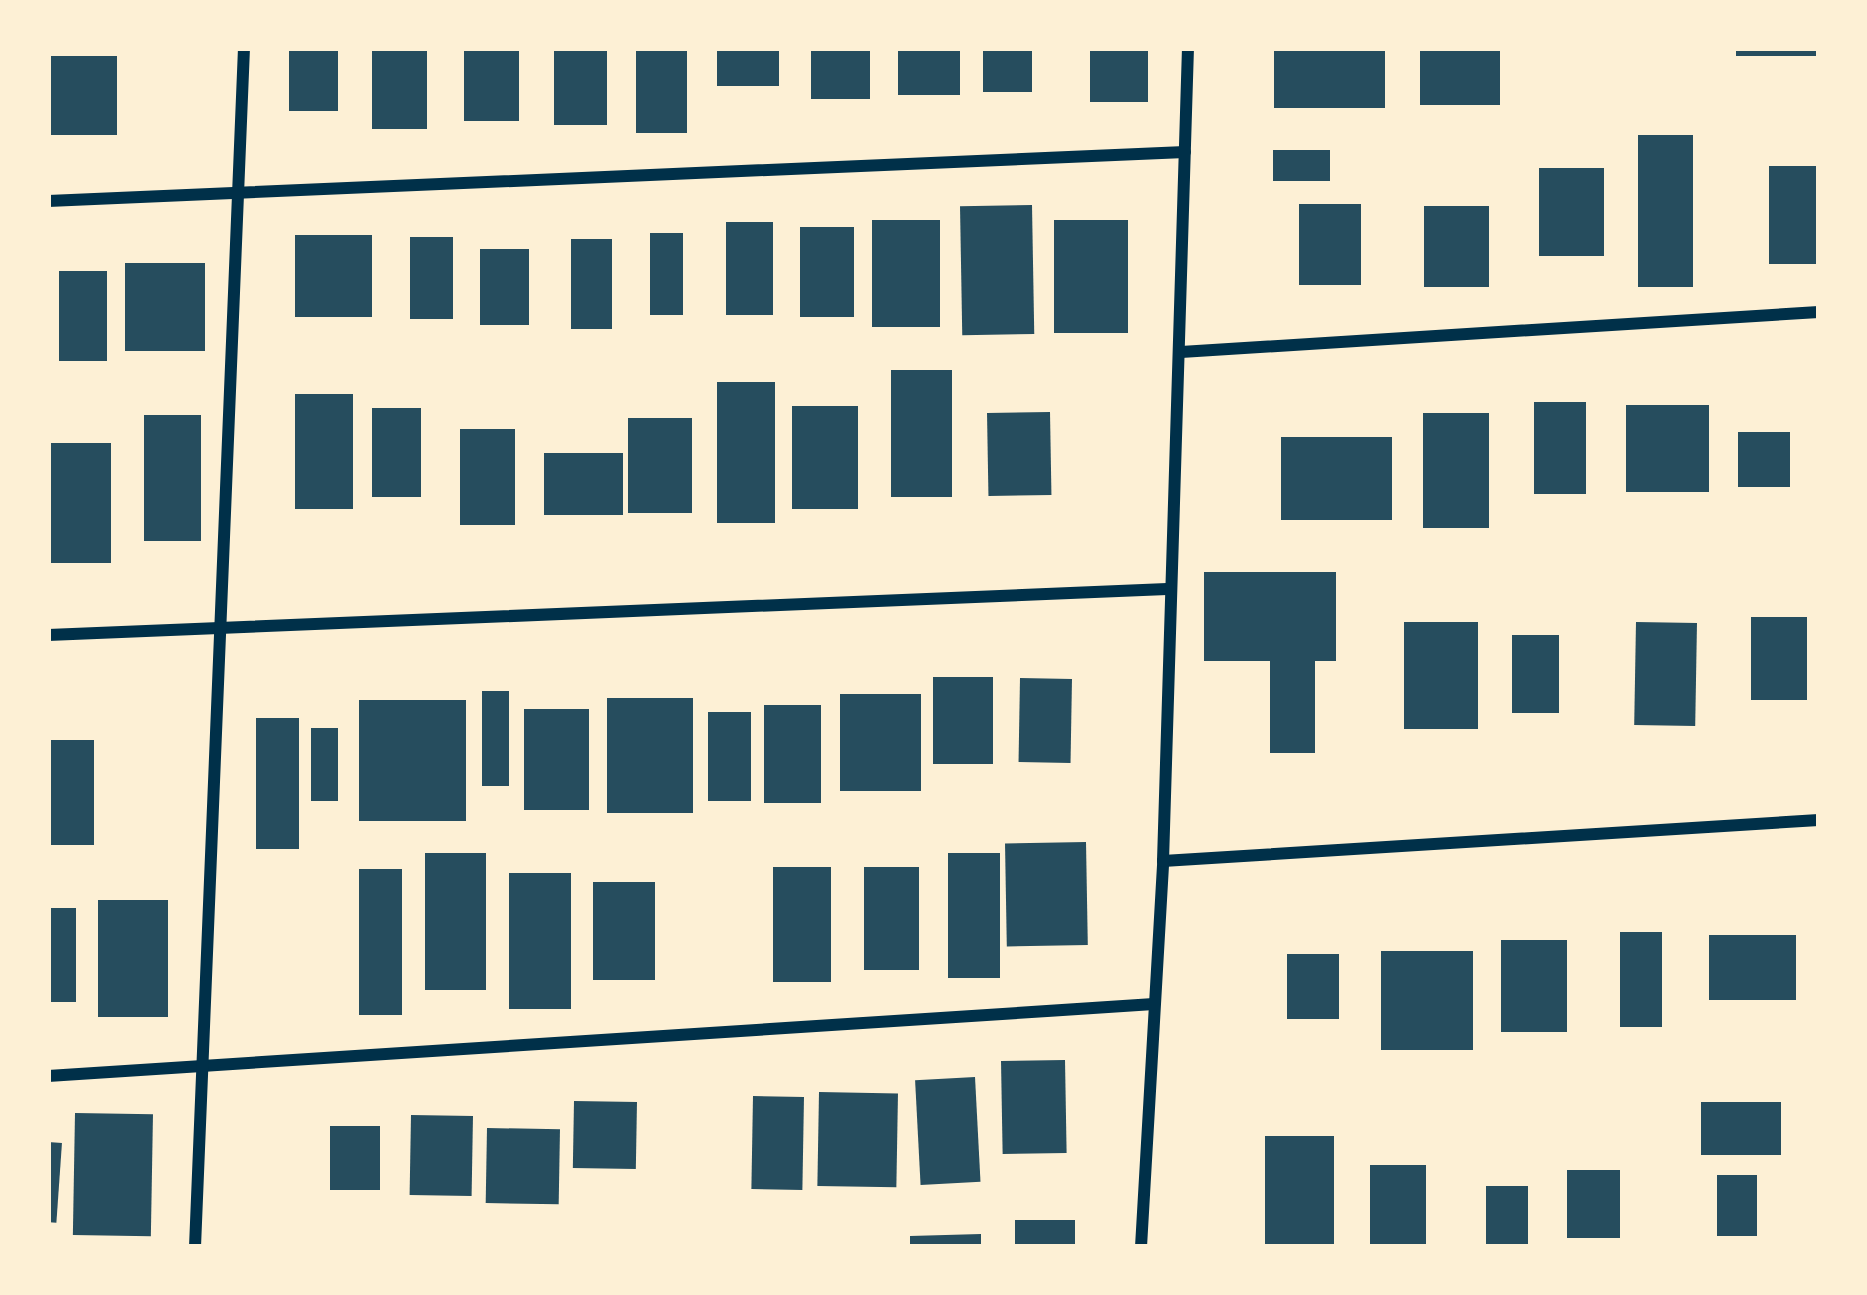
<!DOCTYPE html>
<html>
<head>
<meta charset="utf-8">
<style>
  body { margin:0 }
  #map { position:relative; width:1867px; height:1295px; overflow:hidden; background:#fdf0d5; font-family:"PT Sans",sans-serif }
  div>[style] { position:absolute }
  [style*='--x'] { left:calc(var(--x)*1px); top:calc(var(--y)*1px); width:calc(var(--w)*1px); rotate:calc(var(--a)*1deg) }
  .building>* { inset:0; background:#264d5e; transform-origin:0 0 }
  .minor>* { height:12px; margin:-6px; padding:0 6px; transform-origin:6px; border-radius:6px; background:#003049 }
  span { translate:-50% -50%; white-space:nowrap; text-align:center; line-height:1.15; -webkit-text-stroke:9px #fdf0d5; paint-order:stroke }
  .frame { position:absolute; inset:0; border:51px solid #fdf0d5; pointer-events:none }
</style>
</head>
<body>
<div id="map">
  <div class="building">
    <div style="left:289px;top:48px;width:49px;height:63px"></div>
    <div style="left:372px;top:48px;width:55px;height:81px"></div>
    <div style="left:464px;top:48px;width:55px;height:73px"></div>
    <div style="left:554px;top:48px;width:53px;height:77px"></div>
    <div style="left:636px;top:48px;width:51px;height:85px"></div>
    <div style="left:717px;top:48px;width:62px;height:38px"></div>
    <div style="left:811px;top:48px;width:59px;height:51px"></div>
    <div style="left:898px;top:48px;width:62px;height:47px"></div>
    <div style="left:983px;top:48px;width:49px;height:44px"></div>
    <div style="left:1090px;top:48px;width:58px;height:54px"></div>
    <div style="left:1274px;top:48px;width:111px;height:60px"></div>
    <div style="left:1420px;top:48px;width:80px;height:57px"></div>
    <div style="left:1736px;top:48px;width:83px;height:8px"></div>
    <div style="left:48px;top:56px;width:69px;height:79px"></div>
    <div style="left:1638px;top:135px;width:55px;height:152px"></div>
    <div style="left:1273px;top:150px;width:57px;height:31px"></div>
    <div style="left:1769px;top:166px;width:50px;height:98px"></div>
    <div style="left:1539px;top:168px;width:65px;height:88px"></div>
    <div style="left:1299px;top:204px;width:62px;height:81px"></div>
    <div style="left:1032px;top:205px;width:129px;height:72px;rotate:89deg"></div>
    <div style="left:1424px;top:206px;width:65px;height:81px"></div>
    <div style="left:872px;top:220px;width:68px;height:107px"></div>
    <div style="left:1054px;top:220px;width:74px;height:113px"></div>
    <div style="left:726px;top:222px;width:47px;height:93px"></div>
    <div style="left:800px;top:227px;width:54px;height:90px"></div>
    <div style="left:650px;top:233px;width:33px;height:82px"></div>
    <div style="left:295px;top:235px;width:77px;height:82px"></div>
    <div style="left:410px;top:237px;width:43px;height:82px"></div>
    <div style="left:571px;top:239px;width:41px;height:90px"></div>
    <div style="left:480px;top:249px;width:49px;height:76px"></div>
    <div style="left:125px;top:263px;width:80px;height:88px"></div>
    <div style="left:59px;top:271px;width:48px;height:90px"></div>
    <div style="left:891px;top:370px;width:61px;height:127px"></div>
    <div style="left:717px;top:382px;width:58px;height:141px"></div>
    <div style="left:295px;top:394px;width:58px;height:115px"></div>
    <div style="left:1534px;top:402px;width:52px;height:92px"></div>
    <div style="left:1626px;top:405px;width:83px;height:87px"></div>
    <div style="left:792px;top:406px;width:66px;height:103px"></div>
    <div style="left:372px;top:408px;width:49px;height:89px"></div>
    <div style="left:1050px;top:412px;width:83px;height:63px;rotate:89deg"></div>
    <div style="left:1423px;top:413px;width:66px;height:115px"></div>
    <div style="left:144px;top:415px;width:57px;height:126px"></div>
    <div style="left:628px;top:418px;width:64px;height:95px"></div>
    <div style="left:460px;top:429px;width:55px;height:96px"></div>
    <div style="left:1738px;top:432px;width:52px;height:55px"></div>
    <div style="left:1281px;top:437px;width:111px;height:83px"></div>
    <div style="left:48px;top:443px;width:63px;height:120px"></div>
    <div style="left:544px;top:453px;width:79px;height:62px"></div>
    <div style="clip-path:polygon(1204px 572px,1336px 572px,1336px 661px,1315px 661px,1315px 753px,1270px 753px,1270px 661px,1204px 661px)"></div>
    <div style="left:1751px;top:617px;width:56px;height:83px"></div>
    <div style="left:1404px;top:622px;width:74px;height:107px"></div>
    <div style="left:1636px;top:622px;width:61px;height:103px;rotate:1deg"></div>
    <div style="left:1512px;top:635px;width:47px;height:78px"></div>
    <div style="left:933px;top:677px;width:60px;height:87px"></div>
    <div style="left:1020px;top:678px;width:52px;height:84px;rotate:1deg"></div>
    <div style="left:482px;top:691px;width:27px;height:95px"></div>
    <div style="left:840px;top:694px;width:81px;height:97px"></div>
    <div style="left:607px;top:698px;width:86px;height:115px"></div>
    <div style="left:359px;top:700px;width:107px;height:121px"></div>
    <div style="left:764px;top:705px;width:57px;height:98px"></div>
    <div style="left:524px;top:709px;width:65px;height:101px"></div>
    <div style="left:708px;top:712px;width:43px;height:89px"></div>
    <div style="left:256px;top:718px;width:43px;height:131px"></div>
    <div style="left:311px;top:728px;width:27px;height:73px"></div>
    <div style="left:48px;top:740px;width:46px;height:105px"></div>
    <div style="left:1086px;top:842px;width:103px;height:81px;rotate:89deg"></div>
    <div style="left:425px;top:853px;width:61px;height:137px"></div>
    <div style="left:948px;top:853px;width:52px;height:125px"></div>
    <div style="left:773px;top:867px;width:58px;height:115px"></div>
    <div style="left:864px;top:867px;width:55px;height:103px"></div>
    <div style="left:359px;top:869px;width:43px;height:146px"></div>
    <div style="left:509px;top:873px;width:62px;height:136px"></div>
    <div style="left:593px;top:882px;width:62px;height:98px"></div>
    <div style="left:98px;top:900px;width:70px;height:117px"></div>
    <div style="left:48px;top:908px;width:28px;height:94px"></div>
    <div style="left:1620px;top:932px;width:42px;height:95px"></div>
    <div style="left:1709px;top:935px;width:87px;height:65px"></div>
    <div style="left:1501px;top:940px;width:66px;height:92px"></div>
    <div style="left:1381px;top:951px;width:92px;height:99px"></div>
    <div style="left:1287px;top:954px;width:52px;height:65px"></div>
    <div style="left:1065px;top:1060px;width:93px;height:64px;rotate:89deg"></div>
    <div style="left:975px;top:1077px;width:105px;height:60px;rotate:87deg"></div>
    <div style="left:819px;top:1092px;width:79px;height:94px;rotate:1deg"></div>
    <div style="left:753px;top:1096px;width:51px;height:93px;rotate:1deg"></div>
    <div style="left:574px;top:1101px;width:63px;height:67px;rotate:1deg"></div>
    <div style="left:1701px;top:1102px;width:80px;height:53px"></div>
    <div style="left:75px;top:1113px;width:78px;height:122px;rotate:1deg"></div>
    <div style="left:411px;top:1115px;width:62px;height:80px;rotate:1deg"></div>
    <div style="left:330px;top:1126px;width:50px;height:64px"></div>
    <div style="left:487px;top:1128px;width:73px;height:75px;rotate:1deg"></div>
    <div style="left:1265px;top:1136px;width:69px;height:111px"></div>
    <div style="left:48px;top:1142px;width:14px;height:80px;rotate:4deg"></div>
    <div style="left:1370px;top:1165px;width:56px;height:82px"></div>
    <div style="left:1567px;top:1170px;width:53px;height:68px"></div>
    <div style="left:1717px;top:1175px;width:40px;height:61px"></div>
    <div style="left:1486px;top:1186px;width:42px;height:60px"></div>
    <div style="left:1015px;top:1220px;width:60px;height:27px"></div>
    <div style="clip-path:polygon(981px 1234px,981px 1247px,910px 1247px,910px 1236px)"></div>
  </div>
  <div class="minor">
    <div style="--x:48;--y:201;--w:1138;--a:-2.47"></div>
    <div style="--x:1181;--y:352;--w:639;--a:-3.59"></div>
    <div style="--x:48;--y:635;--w:1120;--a:-2.35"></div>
    <div style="--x:1163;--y:861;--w:657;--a:-3.58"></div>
    <div style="--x:48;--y:1076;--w:1108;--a:-3.72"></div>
    <div style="--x:195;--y:1247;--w:1200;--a:-87.66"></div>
    <div style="--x:1141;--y:1247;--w:387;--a:-86.7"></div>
    <div style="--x:1163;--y:861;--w:813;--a:-88.24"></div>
  </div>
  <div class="frame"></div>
</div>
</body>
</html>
